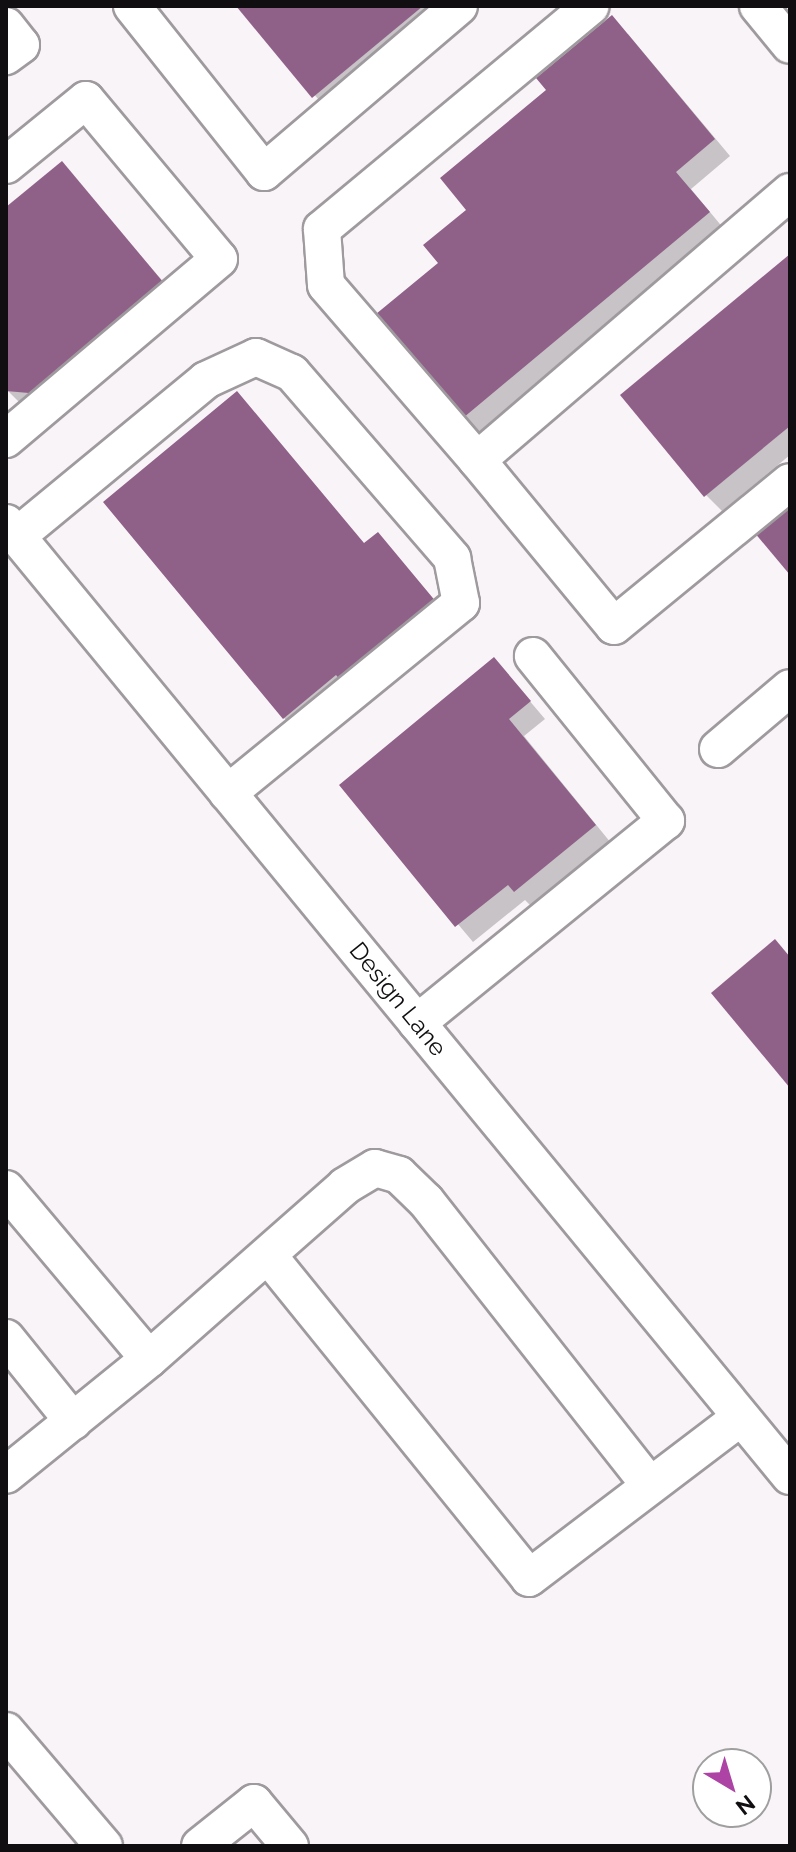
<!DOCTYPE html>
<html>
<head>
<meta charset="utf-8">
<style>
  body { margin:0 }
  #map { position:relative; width:796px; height:1852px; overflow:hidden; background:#f9f4f8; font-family:Raleway,sans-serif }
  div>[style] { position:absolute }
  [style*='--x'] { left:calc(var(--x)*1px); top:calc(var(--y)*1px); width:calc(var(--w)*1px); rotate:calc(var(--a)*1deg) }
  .shadow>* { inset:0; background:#0003 }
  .building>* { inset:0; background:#8f6189 }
  .roads { filter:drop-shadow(2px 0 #9f9a9e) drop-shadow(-2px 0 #9f9a9e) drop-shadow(0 2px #9f9a9e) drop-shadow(0 -2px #9f9a9e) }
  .minor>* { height:36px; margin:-18px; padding:0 18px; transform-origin:18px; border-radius:18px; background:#fff }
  span { translate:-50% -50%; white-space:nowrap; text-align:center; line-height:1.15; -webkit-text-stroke:6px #fff; paint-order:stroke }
  .street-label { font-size:24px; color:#100e10 }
  .frame { position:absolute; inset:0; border:8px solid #100e10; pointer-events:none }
  .north { position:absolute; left:692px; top:1748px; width:80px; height:80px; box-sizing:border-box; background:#fff; border:2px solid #9f9f9f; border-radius:50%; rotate:142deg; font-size:22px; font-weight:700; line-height:32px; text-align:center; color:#100e10 }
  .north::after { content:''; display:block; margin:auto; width:28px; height:36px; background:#ad43a4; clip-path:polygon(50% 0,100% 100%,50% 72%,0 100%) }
</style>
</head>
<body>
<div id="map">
  <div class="shadow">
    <div style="clip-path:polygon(239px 6px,459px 6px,330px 113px)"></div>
    <div style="clip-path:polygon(628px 34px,730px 156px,691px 189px,724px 229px,480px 433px,464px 417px,440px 263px,548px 90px)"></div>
    <div style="clip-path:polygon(62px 164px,178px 299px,24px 407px,6px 389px,6px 210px)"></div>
    <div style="clip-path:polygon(790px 257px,790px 455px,722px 511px,706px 495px)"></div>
    <div style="clip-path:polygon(237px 394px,365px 545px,378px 534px,452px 621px,300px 734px,284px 718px)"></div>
    <div style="clip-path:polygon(494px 659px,545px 719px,524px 736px,611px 843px,532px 907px,525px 900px,473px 942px,341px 785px)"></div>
  </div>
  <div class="building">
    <div style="clip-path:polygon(236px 6px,423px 6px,312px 98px)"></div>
    <div style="clip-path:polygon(612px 15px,715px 139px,676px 172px,710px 212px,463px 418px,376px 314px,438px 263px,423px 245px,466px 210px,440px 178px,546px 90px,536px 78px)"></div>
    <div style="clip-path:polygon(62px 161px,163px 282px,29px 393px,6px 391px,6px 207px)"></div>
    <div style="clip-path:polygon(790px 254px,790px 426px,704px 497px,620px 395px)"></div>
    <div style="clip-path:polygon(237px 391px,364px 543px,378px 532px,437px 603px,342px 682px,336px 675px,283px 719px,103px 502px)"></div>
    <div style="clip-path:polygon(790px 502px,790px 575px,754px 532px)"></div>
    <div style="clip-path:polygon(494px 657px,531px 701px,509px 719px,596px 825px,514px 892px,508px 885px,455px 927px,339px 785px)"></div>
    <div style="clip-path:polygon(775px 939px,790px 957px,790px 1088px,711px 993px)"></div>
  </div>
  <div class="roads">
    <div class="minor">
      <div style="--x:132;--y:6;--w:212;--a:51.5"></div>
      <div style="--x:264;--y:172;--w:256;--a:-40.4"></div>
      <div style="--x:758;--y:6;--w:50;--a:50.6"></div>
      <div style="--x:6;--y:26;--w:24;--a:52"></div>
      <div style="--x:21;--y:45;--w:19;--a:144"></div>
      <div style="--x:6;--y:165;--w:103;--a:-39.1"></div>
      <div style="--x:86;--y:100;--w:207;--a:50.1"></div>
      <div style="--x:219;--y:259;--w:279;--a:139.8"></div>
      <div style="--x:790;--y:192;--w:412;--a:139.4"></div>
      <div style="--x:477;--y:460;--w:215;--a:50.5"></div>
      <div style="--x:614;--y:626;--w:227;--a:-39.3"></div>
      <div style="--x:477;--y:460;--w:231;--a:-130.8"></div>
      <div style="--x:326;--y:285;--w:56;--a:-94.1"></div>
      <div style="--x:322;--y:229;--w:349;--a:-39.7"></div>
      <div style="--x:6;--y:523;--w:1234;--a:50.56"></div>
      <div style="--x:17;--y:536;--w:245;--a:-39.5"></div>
      <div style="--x:206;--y:380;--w:55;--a:-24.7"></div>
      <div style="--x:256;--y:357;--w:39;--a:24"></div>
      <div style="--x:292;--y:373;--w:245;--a:49.1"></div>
      <div style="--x:452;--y:558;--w:46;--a:78.7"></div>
      <div style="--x:461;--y:603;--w:301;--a:140.8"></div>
      <div style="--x:718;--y:749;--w:94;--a:-40.3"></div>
      <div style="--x:417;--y:1023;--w:321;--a:-39.1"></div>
      <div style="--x:666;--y:821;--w:212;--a:-128.9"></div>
      <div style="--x:6;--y:1189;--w:222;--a:49.9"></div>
      <div style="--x:149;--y:1359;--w:184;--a:141"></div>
      <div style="--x:271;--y:1259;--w:410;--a:51"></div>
      <div style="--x:529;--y:1578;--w:266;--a:-37.2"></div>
      <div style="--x:6;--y:1338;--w:107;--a:51.1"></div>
      <div style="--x:149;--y:1359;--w:261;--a:-41.4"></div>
      <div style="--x:345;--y:1186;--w:35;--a:-31"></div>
      <div style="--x:375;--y:1168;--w:25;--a:16"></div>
      <div style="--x:399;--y:1175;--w:37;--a:44"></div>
      <div style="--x:426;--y:1201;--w:362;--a:51.8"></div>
      <div style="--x:6;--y:1731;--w:151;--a:49.6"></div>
      <div style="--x:200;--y:1846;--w:69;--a:-38.5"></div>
      <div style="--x:254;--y:1803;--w:56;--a:50.1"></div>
    </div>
  </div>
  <div class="street-label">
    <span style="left:398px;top:999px;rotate:51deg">Design Lane</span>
  </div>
  <div class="frame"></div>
  <div class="north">N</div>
</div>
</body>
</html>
